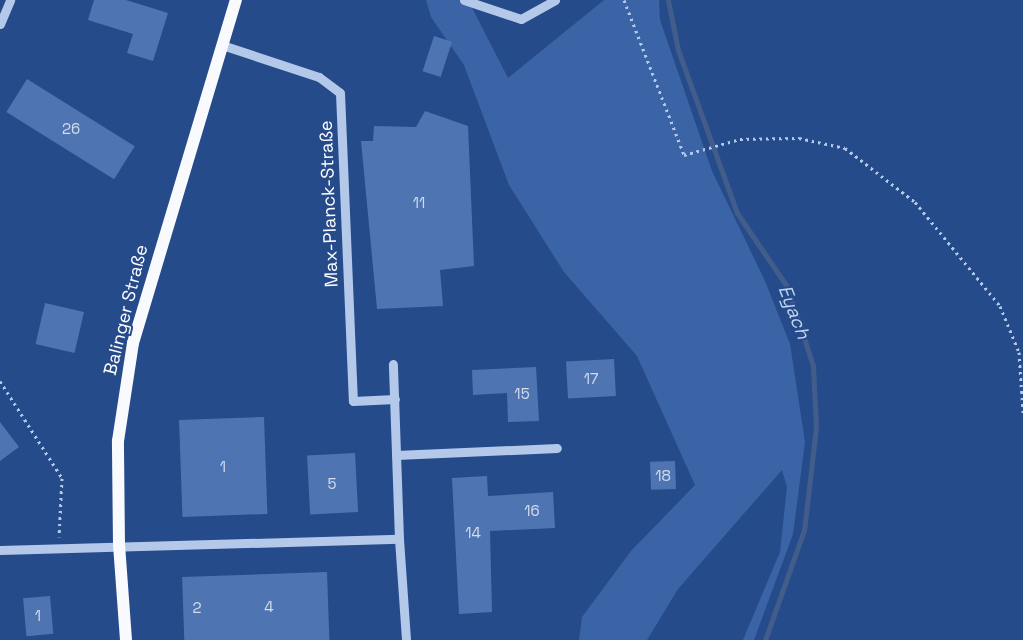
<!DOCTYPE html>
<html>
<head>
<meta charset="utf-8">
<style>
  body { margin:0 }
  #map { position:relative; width:1023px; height:640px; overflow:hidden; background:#264b8b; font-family:"Space Grotesk",sans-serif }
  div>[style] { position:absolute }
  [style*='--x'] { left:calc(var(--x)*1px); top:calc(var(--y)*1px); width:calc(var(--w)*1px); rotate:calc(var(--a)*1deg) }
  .green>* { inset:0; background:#3b64a7 }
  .stream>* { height:5px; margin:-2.5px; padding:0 2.5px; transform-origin:2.5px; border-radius:2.5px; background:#435d8b }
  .building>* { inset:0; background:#4f74b2; transform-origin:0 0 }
  .path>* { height:3px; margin-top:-1.5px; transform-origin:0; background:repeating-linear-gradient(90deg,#b4c9ea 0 2.5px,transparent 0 6.5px) }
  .minor>* { height:9px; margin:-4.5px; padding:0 4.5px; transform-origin:4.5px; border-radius:4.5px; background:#b4c9ea }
  .major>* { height:12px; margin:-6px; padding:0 6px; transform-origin:6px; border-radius:6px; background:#f8fafe }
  span { translate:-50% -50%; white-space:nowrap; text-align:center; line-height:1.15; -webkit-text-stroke:4px #264b8b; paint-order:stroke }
  .number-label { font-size:15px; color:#d3dcec }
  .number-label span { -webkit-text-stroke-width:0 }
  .street-label { font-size:18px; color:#fff }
  .water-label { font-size:19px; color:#c0d3f1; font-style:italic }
</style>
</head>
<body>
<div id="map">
  <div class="green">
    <div style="clip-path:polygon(426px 0,468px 0,508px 78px,604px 0,659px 0,660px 20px,712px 171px,765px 281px,790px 344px,805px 442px,793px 534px,754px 640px,743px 640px,780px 552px,787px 487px,782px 470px,678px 589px,647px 640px,579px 640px,582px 617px,631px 551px,695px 485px,637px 356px,564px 272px,509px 185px,464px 65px,431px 17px)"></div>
  </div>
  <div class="stream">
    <div style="--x:668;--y:0;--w:51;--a:78.7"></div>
    <div style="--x:678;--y:50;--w:173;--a:70.1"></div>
    <div style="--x:737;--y:213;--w:91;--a:55.8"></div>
    <div style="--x:788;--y:288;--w:82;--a:72.2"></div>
    <div style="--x:813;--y:366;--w:61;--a:87.2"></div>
    <div style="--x:816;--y:427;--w:104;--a:96.6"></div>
    <div style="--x:804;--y:530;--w:117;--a:109.5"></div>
  </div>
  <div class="building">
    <div style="clip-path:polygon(94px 0,126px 0,168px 13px,153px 61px,127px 53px,133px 34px,88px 20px)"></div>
    <div style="left:434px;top:36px;width:19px;height:37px;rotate:18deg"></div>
    <div style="left:27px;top:79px;width:127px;height:39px;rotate:32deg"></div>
    <div style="clip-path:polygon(425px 111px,468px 126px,474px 266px,440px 270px,443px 306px,377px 309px,361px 141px,373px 141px,374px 126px,416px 127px)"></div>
    <div style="left:45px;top:303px;width:40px;height:42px;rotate:13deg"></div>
    <div style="left:614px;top:359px;width:37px;height:48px;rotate:87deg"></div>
    <div style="clip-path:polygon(536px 367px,539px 421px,508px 422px,507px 393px,473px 395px,472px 370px)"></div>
    <div style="left:264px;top:417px;width:97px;height:85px;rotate:88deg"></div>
    <div style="clip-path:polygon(0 422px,19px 447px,0 461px)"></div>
    <div style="left:355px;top:453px;width:59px;height:48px;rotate:87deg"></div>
    <div style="left:675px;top:461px;width:28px;height:25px;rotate:88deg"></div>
    <div style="clip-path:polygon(487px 476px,488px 496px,553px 492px,555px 528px,490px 531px,492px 612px,459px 614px,452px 478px)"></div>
    <div style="left:327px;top:572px;width:68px;height:145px;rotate:88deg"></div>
    <div style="left:50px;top:596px;width:38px;height:27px;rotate:85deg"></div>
  </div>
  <div class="path">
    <div style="--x:624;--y:0;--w:166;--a:68.8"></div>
    <div style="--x:684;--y:155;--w:58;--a:-15.9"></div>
    <div style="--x:740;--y:139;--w:59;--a:-1"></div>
    <div style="--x:799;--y:138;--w:47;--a:12.3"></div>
    <div style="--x:845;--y:148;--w:88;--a:37.6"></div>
    <div style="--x:915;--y:202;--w:134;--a:50.7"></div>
    <div style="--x:1000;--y:306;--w:50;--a:67.6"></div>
    <div style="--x:1019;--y:352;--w:61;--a:86.2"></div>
    <div style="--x:0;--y:381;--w:115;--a:57.4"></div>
    <div style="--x:62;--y:478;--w:59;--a:92.9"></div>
  </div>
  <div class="minor">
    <div style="--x:464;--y:0;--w:60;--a:18.4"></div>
    <div style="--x:521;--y:19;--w:39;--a:-29"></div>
    <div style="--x:0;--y:24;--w:26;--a:-67"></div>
    <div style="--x:222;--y:45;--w:102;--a:18.3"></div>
    <div style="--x:319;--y:77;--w:26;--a:37"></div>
    <div style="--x:340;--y:93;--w:308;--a:87.6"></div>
    <div style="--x:353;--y:401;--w:42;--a:-2.7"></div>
    <div style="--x:396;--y:455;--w:161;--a:-2.5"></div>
    <div style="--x:399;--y:539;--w:101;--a:86"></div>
    <div style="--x:0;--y:550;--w:399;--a:-1.6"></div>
    <div style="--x:399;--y:539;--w:175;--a:-92"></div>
  </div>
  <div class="major">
    <div style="--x:126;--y:640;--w:95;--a:-94.2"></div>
    <div style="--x:119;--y:545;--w:104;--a:-90.6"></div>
    <div style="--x:118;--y:441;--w:99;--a:-81.3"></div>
    <div style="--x:133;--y:343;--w:358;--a:-73.3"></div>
  </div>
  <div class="number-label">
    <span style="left:71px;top:129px">26</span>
    <span style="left:419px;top:203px">11</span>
    <span style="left:591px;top:379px">17</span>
    <span style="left:522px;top:394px">15</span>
    <span style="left:223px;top:467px">1</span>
    <span style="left:663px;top:476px">18</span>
    <span style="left:332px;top:484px">5</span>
    <span style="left:532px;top:511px">16</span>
    <span style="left:473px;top:533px">14</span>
    <span style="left:269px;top:607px">4</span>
    <span style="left:197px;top:608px">2</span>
    <span style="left:38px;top:616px">1</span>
  </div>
  <div class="street-label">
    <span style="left:329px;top:204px;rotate:-92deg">Max-Planck-Straße</span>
    <span style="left:126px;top:310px;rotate:-76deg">Balinger Straße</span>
  </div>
  <div class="water-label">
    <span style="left:794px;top:312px;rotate:69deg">Eyach</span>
  </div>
</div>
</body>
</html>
